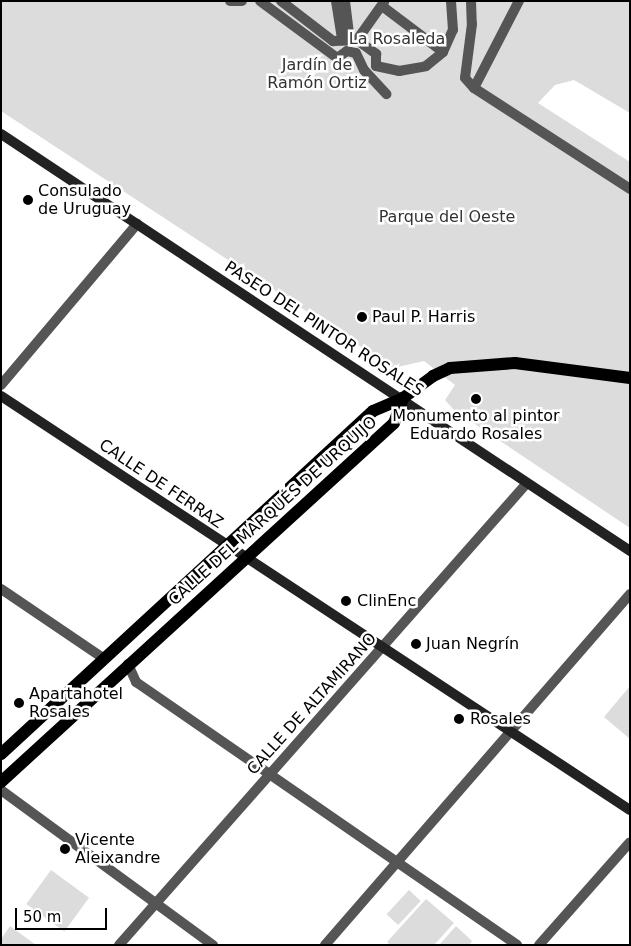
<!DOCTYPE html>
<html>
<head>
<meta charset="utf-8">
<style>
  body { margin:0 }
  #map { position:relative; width:631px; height:946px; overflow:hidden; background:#fff; font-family:"DejaVu Sans",sans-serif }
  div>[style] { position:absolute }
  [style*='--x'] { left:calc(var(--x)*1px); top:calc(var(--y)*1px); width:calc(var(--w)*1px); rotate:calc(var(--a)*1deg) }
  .green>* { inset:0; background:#dcdcdc; transform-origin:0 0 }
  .street>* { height:10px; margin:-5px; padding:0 5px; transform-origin:5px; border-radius:5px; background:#555 }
  .secondary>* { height:10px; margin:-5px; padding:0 5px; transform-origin:5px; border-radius:5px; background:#222 }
  .primary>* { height:12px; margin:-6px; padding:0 6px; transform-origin:6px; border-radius:6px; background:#000 }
  .dots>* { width:14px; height:14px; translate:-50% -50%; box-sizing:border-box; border:2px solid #fff; border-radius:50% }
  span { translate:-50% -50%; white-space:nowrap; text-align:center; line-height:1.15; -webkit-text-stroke:5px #fff; paint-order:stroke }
  .park-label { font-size:16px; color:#333 }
  .poi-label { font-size:16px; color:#000 }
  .left { translate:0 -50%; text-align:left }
  .street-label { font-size:16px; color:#000 }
  .frame { position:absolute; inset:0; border:2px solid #000; pointer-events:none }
  .scale { position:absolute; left:15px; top:908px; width:92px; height:22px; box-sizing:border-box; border:2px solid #000; border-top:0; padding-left:6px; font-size:15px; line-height:18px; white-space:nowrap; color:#000; -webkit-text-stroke:4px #fff; paint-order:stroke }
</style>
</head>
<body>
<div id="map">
  <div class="green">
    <div style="clip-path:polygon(1px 1px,630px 1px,630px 113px,574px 80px,555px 85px,538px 103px,630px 162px,630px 528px,454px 410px,445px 400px,455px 385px,424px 361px,393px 368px,1px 111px)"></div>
    <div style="clip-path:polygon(630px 686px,630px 739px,604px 717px)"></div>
    <div style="left:51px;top:870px;width:47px;height:42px;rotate:36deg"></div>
    <div style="left:409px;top:890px;width:16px;height:33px;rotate:43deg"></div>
    <div style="clip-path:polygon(426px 899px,454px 923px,434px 945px,390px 945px,387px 942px)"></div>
    <div style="clip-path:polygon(10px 926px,36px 945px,1px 945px,1px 939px)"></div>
    <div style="clip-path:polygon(456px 926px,472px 941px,469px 945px,439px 945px)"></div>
  </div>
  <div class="street">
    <div style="--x:230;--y:1;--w:12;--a:0"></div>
    <div style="--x:260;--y:1;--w:96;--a:36.5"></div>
    <div style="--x:337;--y:58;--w:12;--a:-35"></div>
    <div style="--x:347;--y:51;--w:9;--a:13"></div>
    <div style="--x:356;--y:53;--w:19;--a:65"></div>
    <div style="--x:364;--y:70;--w:33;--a:47"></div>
    <div style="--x:281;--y:1;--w:66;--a:37.6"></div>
    <div style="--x:333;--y:41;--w:24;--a:-2"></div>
    <div style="--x:357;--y:40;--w:24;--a:36"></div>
    <div style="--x:376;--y:54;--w:12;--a:90"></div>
    <div style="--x:376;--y:66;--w:24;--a:12"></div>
    <div style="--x:399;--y:71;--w:27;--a:-10"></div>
    <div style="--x:426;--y:66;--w:22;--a:-39"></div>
    <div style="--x:443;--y:52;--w:24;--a:-66"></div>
    <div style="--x:453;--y:30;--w:29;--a:-94"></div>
    <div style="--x:336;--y:1;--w:39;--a:81"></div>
    <div style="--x:345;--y:1;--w:39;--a:83"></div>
    <div style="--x:471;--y:1;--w:23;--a:88"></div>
    <div style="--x:472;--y:24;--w:54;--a:97.4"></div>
    <div style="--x:465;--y:78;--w:13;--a:48"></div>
    <div style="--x:474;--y:88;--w:186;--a:32.9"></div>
    <div style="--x:382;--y:6;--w:76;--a:37"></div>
    <div style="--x:357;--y:40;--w:47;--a:-54.6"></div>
    <div style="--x:474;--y:88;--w:98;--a:-62.7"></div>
    <div style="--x:1;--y:385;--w:211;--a:-49.8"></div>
    <div style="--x:1;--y:589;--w:123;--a:34.1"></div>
    <div style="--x:128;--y:664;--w:20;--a:66"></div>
    <div style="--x:136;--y:682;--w:463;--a:34.6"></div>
    <div style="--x:1;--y:790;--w:263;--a:36.2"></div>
    <div style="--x:119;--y:945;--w:616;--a:-48.55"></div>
    <div style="--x:325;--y:945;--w:465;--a:-49"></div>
    <div style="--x:539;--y:945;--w:137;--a:-48.5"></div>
  </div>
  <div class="secondary">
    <div style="--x:1;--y:134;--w:755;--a:33.54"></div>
    <div style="--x:1;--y:396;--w:753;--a:33.35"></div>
  </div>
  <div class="primary">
    <div style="--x:1;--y:754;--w:506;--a:-42.68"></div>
    <div style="--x:373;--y:411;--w:33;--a:-23"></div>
    <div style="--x:403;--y:398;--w:37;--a:-36"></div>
    <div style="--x:433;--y:376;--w:19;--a:-25"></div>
    <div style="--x:450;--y:368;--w:65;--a:-4.4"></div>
    <div style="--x:515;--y:363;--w:116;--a:7.4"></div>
    <div style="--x:1;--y:782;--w:532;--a:-42.41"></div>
    <div style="--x:394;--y:423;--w:27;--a:-70"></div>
  </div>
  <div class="dots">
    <div style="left:28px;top:200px;background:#000"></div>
    <div style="left:362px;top:317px;background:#000"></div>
    <div style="left:476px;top:399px;background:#000"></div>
    <div style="left:346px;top:601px;background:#000"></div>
    <div style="left:416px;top:644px;background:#000"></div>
    <div style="left:19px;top:703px;background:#000"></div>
    <div style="left:459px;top:719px;background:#000"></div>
    <div style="left:65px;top:849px;background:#000"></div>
  </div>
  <div class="park-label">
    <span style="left:397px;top:39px">La Rosaleda</span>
    <span style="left:317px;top:74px">Jardín de<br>Ramón Ortiz</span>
    <span style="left:447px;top:217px">Parque del Oeste</span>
  </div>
  <div class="poi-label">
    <span class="left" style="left:38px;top:200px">Consulado<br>de Uruguay</span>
    <span class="left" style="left:372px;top:317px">Paul P. Harris</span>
    <span style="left:476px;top:425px">Monumento al pintor<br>Eduardo Rosales</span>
    <span class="left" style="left:357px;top:601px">ClinEnc</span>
    <span class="left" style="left:426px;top:644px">Juan Negrín</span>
    <span class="left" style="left:29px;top:703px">Apartahotel<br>Rosales</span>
    <span class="left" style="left:470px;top:719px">Rosales</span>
    <span class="left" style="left:75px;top:849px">Vicente<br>Aleixandre</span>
  </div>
  <div class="street-label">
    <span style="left:324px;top:329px;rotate:33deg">PASEO DEL PINTOR ROSALES</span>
    <span style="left:161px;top:484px;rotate:34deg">CALLE DE FERRAZ</span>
    <span style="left:273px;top:511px;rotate:-42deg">CALLE DEL MARQUÉS DE URQUIJO</span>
    <span style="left:312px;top:704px;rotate:-48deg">CALLE DE ALTAMIRANO</span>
  </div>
  <div class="frame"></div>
  <div class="scale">50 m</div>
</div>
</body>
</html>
